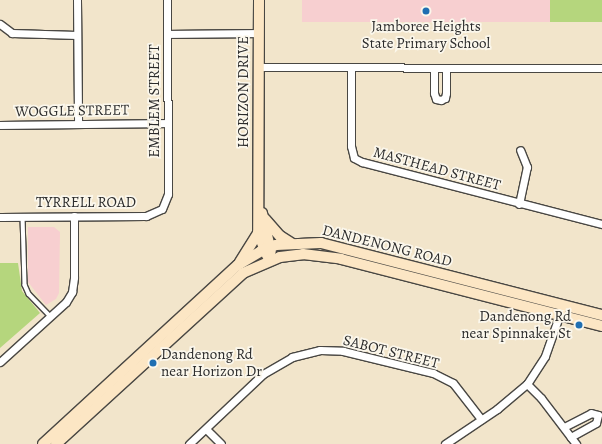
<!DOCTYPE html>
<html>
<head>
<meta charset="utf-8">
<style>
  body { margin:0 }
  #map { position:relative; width:602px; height:444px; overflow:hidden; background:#f2e5cb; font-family:Alegreya,serif }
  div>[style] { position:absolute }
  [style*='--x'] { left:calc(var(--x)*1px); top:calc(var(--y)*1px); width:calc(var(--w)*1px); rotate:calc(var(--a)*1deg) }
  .built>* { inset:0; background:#f7cfd0; transform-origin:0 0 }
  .green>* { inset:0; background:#b5d67d; transform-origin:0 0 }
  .roads { filter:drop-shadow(1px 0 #494743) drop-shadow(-1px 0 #494743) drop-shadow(0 1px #494743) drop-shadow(0 -1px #494743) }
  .lane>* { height:3.5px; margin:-1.75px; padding:0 1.75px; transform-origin:1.75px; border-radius:1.75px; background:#fff }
  .street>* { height:7px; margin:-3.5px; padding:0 3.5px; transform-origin:3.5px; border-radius:3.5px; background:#fff }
  .secondary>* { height:10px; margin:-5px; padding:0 5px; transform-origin:5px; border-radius:5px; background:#fce6c4 }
  .dots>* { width:11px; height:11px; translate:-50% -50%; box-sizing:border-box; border:2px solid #fbf7ec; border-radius:50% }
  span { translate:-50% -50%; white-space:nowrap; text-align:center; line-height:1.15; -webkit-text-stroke:3.5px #fbf7ec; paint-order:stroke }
  .poi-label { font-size:15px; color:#2b2b2b }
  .right { translate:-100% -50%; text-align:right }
  .left { translate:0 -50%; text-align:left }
  .street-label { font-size:15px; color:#2b2b2b }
</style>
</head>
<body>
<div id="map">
  <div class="built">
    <div style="left:302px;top:0;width:248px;height:22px"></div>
    <div style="clip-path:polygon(28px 227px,54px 227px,60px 232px,59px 293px,56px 299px,46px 305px,28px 282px)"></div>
  </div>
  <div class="green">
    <div style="left:550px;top:0;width:52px;height:22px"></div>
    <div style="clip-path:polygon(0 263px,18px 263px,22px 291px,40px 313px,0 348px)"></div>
  </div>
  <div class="roads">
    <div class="lane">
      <div style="--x:23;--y:217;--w:68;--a:88.3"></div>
      <div style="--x:25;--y:285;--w:10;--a:66"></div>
      <div style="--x:29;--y:294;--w:30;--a:46"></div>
    </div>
    <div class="street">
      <div style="--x:77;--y:0;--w:124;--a:89.5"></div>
      <div style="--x:0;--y:24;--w:15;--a:37"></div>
      <div style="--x:12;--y:33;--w:65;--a:1.8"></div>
      <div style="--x:167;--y:34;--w:92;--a:-0.6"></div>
      <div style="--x:259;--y:67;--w:343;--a:0.2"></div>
      <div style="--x:351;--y:67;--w:79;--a:90"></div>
      <div style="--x:351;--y:146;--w:12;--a:76"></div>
      <div style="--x:354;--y:158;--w:9;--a:27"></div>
      <div style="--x:362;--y:162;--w:248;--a:14.5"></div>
      <div style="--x:434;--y:68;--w:25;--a:90"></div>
      <div style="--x:434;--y:93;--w:6;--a:72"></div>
      <div style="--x:436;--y:99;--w:5;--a:11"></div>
      <div style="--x:441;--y:100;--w:4;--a:-27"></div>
      <div style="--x:445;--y:98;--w:5;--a:-79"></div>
      <div style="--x:446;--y:93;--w:25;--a:-90"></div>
      <div style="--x:0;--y:125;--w:168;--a:-0.7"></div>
      <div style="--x:519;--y:204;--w:38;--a:-78"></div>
      <div style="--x:527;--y:167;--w:18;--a:-112"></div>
      <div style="--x:0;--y:217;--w:146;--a:-0.4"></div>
      <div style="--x:146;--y:216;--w:17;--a:-24"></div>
      <div style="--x:162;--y:209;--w:16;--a:-68"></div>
      <div style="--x:168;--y:194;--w:194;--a:-90.3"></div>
      <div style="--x:0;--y:362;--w:89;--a:-42.3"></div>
      <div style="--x:66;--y:302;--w:12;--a:-59"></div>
      <div style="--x:72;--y:292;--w:15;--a:-82"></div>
      <div style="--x:74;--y:277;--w:61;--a:-90"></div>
      <div style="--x:527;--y:384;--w:20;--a:45"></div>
      <div style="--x:541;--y:398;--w:58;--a:52.7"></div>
      <div style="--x:564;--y:427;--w:30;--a:-27"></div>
      <div style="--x:591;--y:413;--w:7;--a:16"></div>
      <div style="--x:598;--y:415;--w:8;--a:104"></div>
      <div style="--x:596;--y:423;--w:29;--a:151"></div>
      <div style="--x:206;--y:429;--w:21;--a:45"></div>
      <div style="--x:189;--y:444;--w:102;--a:-43.4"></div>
      <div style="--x:263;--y:374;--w:34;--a:-30"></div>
      <div style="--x:292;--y:357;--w:29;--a:-14"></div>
      <div style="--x:320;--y:350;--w:23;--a:2"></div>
      <div style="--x:343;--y:351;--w:93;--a:13.7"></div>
      <div style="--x:433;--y:373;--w:22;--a:27"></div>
      <div style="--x:453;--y:383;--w:46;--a:52.1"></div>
      <div style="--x:445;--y:444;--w:63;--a:-33.9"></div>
      <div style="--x:497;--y:409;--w:39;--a:-40"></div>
      <div style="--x:527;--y:384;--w:33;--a:-57"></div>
      <div style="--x:545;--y:356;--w:54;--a:-70.6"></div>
    </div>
    <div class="secondary">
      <div style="--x:259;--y:0;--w:233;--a:90.2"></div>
      <div style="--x:258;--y:233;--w:24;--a:68"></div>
      <div style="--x:262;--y:213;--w:39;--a:77"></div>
      <div style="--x:265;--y:219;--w:23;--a:49"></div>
      <div style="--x:280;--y:236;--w:13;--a:32"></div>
      <div style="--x:240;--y:262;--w:34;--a:-58"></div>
      <div style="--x:43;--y:444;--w:265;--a:-42.6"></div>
      <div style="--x:238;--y:265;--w:27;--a:-31"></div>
      <div style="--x:261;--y:251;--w:16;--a:-22"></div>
      <div style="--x:276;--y:245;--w:45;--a:-2.5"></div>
      <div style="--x:321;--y:243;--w:290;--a:14.4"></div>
      <div style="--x:56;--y:444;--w:253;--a:-42.4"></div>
      <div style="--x:243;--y:273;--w:40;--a:-23.4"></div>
      <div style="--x:280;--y:257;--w:23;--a:-7"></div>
      <div style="--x:303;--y:254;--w:38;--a:7"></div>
      <div style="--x:341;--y:259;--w:269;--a:14.4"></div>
    </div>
  </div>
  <div class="dots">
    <div style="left:426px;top:11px;background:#1f6fb2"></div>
    <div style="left:579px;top:325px;background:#1f6fb2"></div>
    <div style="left:153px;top:363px;background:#1f6fb2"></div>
  </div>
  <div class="poi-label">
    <span style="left:426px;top:35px">Jamboree Heights<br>State Primary School</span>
    <span class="right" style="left:571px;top:325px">Dandenong Rd<br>near Spinnaker St</span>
    <span class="left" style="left:161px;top:363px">Dandenong Rd<br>near Horizon Dr</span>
  </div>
  <div class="street-label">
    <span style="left:244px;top:92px;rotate:-90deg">HORIZON DRIVE</span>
    <span style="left:155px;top:101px;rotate:-90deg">EMBLEM STREET</span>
    <span style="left:72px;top:111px;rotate:-1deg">WOGGLE STREET</span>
    <span style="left:437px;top:169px;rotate:15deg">MASTHEAD STREET</span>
    <span style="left:86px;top:203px">TYRRELL ROAD</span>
    <span style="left:387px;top:246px;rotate:14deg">DANDENONG ROAD</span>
    <span style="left:391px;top:352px;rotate:14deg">SABOT STREET</span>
  </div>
</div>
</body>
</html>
